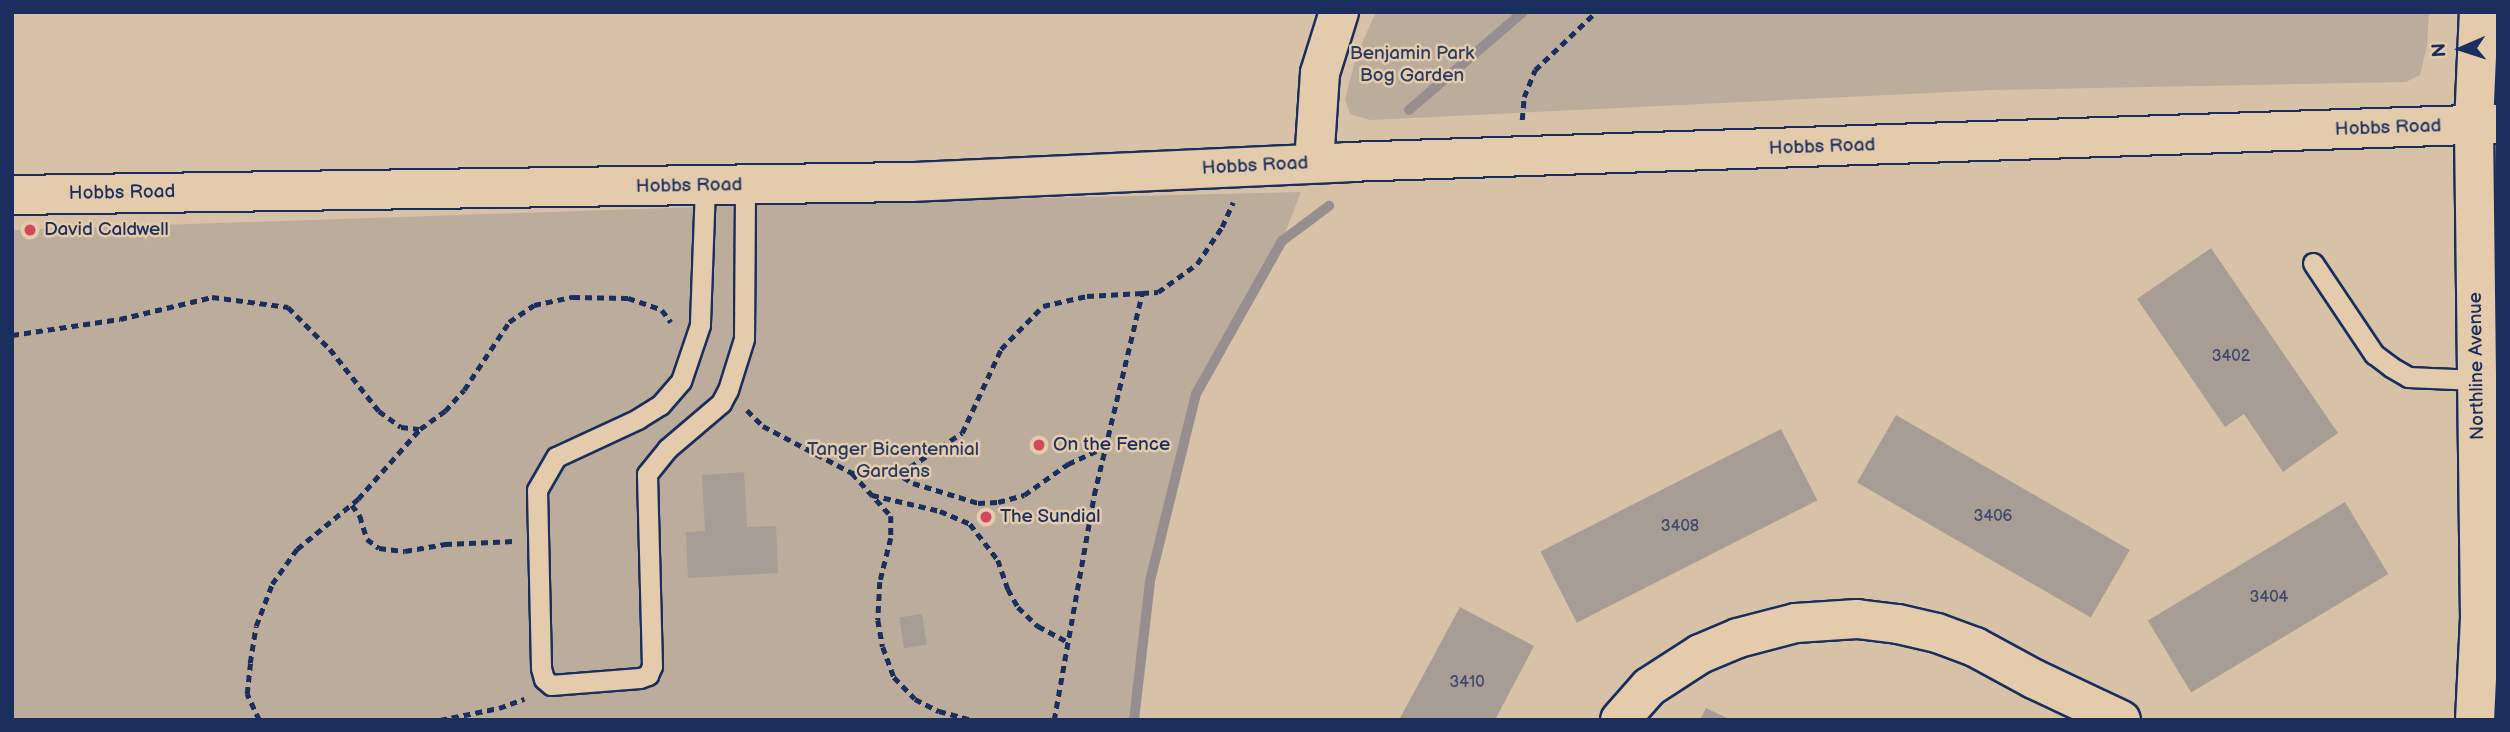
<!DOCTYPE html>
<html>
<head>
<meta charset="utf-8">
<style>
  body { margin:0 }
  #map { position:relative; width:2510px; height:732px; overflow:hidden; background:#d7c2a7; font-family:"Balsamiq Sans",sans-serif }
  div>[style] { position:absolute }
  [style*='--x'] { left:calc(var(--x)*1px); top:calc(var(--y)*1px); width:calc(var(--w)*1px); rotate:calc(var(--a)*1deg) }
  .green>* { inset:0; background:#bbac9c }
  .stream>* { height:10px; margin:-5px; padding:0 5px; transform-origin:5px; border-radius:5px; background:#978f8f }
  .building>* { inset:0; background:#a89d95; transform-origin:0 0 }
  .path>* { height:4.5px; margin-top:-2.25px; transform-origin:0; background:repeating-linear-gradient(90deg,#1b2f5e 0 7px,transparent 0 12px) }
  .roads { filter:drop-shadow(2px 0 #1b2f5e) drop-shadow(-2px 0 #1b2f5e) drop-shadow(0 2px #1b2f5e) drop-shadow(0 -2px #1b2f5e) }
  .lane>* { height:19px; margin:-9.5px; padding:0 9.5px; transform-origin:9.5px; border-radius:9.5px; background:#e3cbac }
  .street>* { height:38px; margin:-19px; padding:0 19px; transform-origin:19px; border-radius:19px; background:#e3cbac }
  .secondary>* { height:38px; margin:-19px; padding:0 19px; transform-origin:19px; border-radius:19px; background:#e3cbac }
  .dots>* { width:19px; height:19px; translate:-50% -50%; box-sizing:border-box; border:4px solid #e3cbac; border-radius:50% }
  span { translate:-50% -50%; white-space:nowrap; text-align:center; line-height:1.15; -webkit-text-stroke:5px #e3cbac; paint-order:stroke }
  .number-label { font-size:16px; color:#3e4a6c }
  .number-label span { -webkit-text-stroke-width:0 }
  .park-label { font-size:19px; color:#2b3c64 }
  .street-label { font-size:19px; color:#1b2f5e }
  .poi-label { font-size:19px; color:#1b2f5e }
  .left { translate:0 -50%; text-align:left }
  .frame { position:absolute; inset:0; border:14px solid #1b2f5e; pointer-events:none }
  .north { position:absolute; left:2426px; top:14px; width:70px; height:70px; -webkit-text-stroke:5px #e3cbac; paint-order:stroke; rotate:267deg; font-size:19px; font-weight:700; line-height:28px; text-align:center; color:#1b2f5e }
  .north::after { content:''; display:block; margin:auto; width:24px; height:32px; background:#1b2f5e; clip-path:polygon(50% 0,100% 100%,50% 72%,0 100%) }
</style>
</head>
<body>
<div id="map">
  <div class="green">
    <div style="clip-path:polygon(1376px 12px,2429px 12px,2427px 46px,2420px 75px,2406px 82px,1991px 90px,1370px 120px,1350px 114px,1345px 99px,1357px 54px)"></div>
    <div style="clip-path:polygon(1301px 192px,1282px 241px,1196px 394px,1150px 581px,1134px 720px,12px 720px,12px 230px,790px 204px)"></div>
  </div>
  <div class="stream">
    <div style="--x:1409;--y:110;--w:150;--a:-40.7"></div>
    <div style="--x:1134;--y:720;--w:140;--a:-83.4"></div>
    <div style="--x:1150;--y:581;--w:193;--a:-76.2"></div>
    <div style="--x:1196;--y:394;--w:176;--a:-60.7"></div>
    <div style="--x:1282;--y:241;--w:59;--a:-36.7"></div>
  </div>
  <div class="building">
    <div style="clip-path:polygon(2211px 248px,2338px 433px,2283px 472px,2244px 414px,2225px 427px,2137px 299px)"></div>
    <div style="left:1896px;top:415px;width:270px;height:78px;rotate:30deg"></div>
    <div style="left:1781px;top:429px;width:80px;height:270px;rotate:63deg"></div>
    <div style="clip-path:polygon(744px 472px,747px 527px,776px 526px,778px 573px,688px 578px,686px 532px,705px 531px,702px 475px)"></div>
    <div style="left:2345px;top:502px;width:84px;height:230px;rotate:59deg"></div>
    <div style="clip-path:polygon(1460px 607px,1534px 646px,1495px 720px,1399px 720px)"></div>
    <div style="left:922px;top:614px;width:31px;height:23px;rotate:81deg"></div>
    <div style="clip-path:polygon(1706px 708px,1731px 720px,1700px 720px)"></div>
  </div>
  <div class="path">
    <div style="--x:1522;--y:120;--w:23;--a:-85"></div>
    <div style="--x:1524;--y:97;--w:29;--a:-68"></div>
    <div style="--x:1535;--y:70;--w:84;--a:-43.6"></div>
    <div style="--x:12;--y:335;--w:109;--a:-8.4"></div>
    <div style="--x:120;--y:319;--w:95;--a:-13.4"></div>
    <div style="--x:212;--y:297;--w:77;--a:7.5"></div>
    <div style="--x:288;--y:307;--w:59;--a:45"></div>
    <div style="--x:330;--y:349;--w:79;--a:51.7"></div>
    <div style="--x:379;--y:411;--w:27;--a:36"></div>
    <div style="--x:401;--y:427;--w:18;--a:6"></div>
    <div style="--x:747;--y:410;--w:23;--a:45"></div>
    <div style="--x:763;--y:426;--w:101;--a:27.8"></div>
    <div style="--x:852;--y:473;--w:58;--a:-5.9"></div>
    <div style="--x:910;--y:467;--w:62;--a:-33.2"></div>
    <div style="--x:962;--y:433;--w:93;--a:-65.1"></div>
    <div style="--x:1001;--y:349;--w:60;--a:-45.7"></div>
    <div style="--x:1043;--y:306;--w:45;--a:-12.8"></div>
    <div style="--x:1087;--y:296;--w:55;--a:-3.1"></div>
    <div style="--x:893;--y:471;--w:23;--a:31"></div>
    <div style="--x:913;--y:483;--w:68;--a:17.1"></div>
    <div style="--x:978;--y:503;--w:20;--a:-3"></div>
    <div style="--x:998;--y:502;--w:27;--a:-15"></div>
    <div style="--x:1024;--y:495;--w:54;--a:-35.2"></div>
    <div style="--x:1068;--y:464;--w:41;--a:-24.7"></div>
    <div style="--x:852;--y:473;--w:58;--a:47.8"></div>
    <div style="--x:891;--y:516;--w:22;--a:90"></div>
    <div style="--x:891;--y:538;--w:45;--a:104"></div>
    <div style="--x:880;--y:582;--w:38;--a:93"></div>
    <div style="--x:878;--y:620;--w:27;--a:80"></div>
    <div style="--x:883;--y:647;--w:32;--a:70"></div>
    <div style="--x:894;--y:677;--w:30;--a:46"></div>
    <div style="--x:915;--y:699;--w:27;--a:27"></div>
    <div style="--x:939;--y:711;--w:35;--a:15"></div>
    <div style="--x:872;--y:495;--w:70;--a:13.2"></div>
    <div style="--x:940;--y:511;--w:33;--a:23"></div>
    <div style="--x:970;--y:524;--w:46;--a:52.1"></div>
    <div style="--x:998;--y:560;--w:31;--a:71"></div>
    <div style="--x:1008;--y:589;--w:21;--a:61"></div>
    <div style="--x:1018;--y:607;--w:28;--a:44"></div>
    <div style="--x:1038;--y:626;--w:34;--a:28"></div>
    <div style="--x:352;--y:505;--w:14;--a:54"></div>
    <div style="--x:360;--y:516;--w:24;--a:73"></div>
    <div style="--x:367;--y:539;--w:15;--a:37"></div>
    <div style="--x:379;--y:548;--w:26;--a:7"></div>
    <div style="--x:405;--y:551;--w:41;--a:-9.9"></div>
    <div style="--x:445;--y:544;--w:68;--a:-2.5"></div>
    <div style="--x:259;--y:720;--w:29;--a:-115"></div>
    <div style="--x:247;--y:694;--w:31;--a:-84"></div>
    <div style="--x:250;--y:663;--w:37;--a:-81"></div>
    <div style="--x:256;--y:626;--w:45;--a:-69.1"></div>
    <div style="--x:272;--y:584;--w:43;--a:-54.5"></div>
    <div style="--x:297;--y:549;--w:79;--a:-39.3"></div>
    <div style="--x:358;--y:499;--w:94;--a:-48.5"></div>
    <div style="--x:420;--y:429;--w:31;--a:-36"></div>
    <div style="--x:445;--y:411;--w:28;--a:-48"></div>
    <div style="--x:464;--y:390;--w:82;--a:-56.5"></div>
    <div style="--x:509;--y:322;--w:30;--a:-34"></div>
    <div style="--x:534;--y:305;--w:40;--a:-12"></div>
    <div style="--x:573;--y:297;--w:55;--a:1"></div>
    <div style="--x:628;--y:298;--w:36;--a:19"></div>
    <div style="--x:662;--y:310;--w:15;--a:53"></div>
    <div style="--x:440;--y:720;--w:60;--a:-11.5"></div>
    <div style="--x:499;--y:708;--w:27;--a:-20"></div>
    <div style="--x:1054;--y:720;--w:229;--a:-79.9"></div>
    <div style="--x:1094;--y:495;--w:208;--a:-76.6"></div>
    <div style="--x:1142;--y:293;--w:16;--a:-4"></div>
    <div style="--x:1158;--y:292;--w:48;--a:-35.7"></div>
    <div style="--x:1197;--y:264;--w:45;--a:-56"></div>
    <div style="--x:1222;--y:227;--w:27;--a:-66"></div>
  </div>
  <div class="roads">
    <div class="lane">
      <div style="--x:705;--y:186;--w:139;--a:92.1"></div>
      <div style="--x:700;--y:325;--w:59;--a:108.7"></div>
      <div style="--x:681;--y:381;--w:32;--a:131"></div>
      <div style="--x:660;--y:405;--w:26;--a:148"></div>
      <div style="--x:638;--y:419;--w:90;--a:155.1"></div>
      <div style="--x:556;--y:457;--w:38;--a:120"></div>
      <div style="--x:537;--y:490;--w:178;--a:88.7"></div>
      <div style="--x:541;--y:668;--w:11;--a:75"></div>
      <div style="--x:544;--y:679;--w:9;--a:41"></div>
      <div style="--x:551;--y:685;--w:89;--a:-4.5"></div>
      <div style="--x:640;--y:678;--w:9;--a:-21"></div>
      <div style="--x:648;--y:675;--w:10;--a:-66"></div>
      <div style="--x:652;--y:666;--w:192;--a:-91.5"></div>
      <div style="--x:647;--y:474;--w:32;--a:-51"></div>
      <div style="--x:667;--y:449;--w:71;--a:-40.4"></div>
      <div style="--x:721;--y:403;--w:15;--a:-62"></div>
      <div style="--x:728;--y:390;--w:53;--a:-72.6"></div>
      <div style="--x:744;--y:339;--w:154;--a:-89.6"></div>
      <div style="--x:2313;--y:263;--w:110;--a:56.2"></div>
      <div style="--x:2374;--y:354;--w:21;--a:37"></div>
      <div style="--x:2391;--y:367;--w:20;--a:30"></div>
      <div style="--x:2408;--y:377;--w:69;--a:2.5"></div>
    </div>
    <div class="street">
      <div style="--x:1314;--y:163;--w:90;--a:-86.2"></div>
      <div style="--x:1320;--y:73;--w:64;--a:-72.7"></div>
      <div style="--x:1620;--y:720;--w:44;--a:-48.7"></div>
      <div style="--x:1649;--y:687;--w:61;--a:-32.9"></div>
      <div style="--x:1700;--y:654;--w:41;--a:-22.8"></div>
      <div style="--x:1738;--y:638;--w:60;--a:-14.5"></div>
      <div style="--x:1796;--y:623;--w:61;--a:-3.8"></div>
      <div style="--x:1857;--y:619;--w:41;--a:7"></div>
      <div style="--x:1898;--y:624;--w:40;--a:13"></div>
      <div style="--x:1937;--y:633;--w:40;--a:20.2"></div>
      <div style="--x:1975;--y:647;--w:67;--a:28.5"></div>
      <div style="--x:2034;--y:679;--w:96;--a:25.2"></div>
      <div style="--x:2475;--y:720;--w:101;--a:-87.2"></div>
      <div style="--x:2480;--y:619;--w:494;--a:-90.7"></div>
      <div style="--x:2474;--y:125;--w:113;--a:-87.5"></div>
    </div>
    <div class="secondary">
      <div style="--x:12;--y:195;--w:900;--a:-0.83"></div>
      <div style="--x:912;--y:182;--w:435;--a:-2.6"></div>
      <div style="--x:1347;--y:162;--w:1152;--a:-1.89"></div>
    </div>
  </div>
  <div class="dots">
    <div style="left:30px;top:230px;background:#d1495b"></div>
    <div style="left:1039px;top:445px;background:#d1495b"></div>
    <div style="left:986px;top:517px;background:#d1495b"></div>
  </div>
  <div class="number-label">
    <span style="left:2231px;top:357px">3402</span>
    <span style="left:1993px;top:517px">3406</span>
    <span style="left:1680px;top:527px">3408</span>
    <span style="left:2269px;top:598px">3404</span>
    <span style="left:1467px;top:683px">3410</span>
  </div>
  <div class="park-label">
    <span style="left:1412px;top:65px">Benjamin Park<br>Bog Garden</span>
    <span style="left:893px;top:461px">Tanger Bicentennial<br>Gardens</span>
  </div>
  <div class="street-label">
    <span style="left:2388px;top:128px;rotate:-2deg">Hobbs Road</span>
    <span style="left:1822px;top:147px;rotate:-2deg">Hobbs Road</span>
    <span style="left:1255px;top:166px;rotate:-3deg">Hobbs Road</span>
    <span style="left:689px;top:186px;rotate:-1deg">Hobbs Road</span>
    <span style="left:122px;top:193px;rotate:-1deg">Hobbs Road</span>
    <span style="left:2477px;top:366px;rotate:-91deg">Northline Avenue</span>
  </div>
  <div class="poi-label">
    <span class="left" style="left:44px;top:230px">David Caldwell</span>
    <span class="left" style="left:1053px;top:445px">On the Fence</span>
    <span class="left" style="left:1000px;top:517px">The Sundial</span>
  </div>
  <div class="frame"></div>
  <div class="north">N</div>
</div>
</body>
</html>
